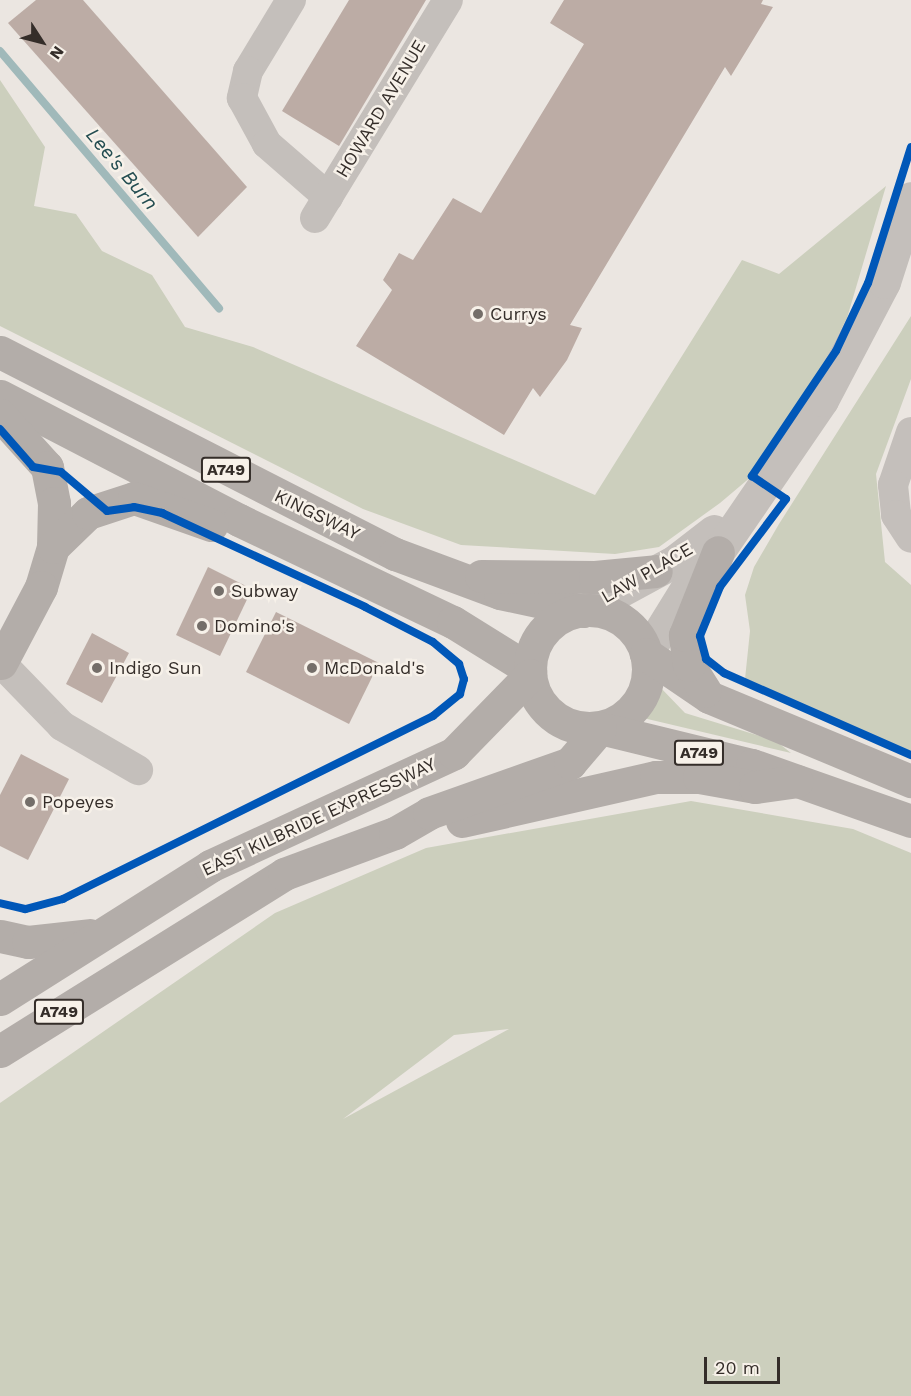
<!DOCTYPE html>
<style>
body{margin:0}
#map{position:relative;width:911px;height:1396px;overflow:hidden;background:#ebe6e1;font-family:"Work Sans",sans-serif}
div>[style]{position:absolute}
.green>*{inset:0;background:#cccfbd}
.stream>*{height:8px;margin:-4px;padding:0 4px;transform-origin:4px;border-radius:4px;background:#a0b9ba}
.building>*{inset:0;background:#bcaca5}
.minor>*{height:30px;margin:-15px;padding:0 15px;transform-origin:15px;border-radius:15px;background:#c4bfbb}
.tertiary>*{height:33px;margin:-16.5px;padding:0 16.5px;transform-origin:16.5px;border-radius:16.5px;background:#c4bfbb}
.primary>*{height:33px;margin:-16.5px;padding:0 16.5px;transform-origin:16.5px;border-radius:16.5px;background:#b3ada9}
.primary>.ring{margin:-16.5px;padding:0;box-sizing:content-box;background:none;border:33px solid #b3ada9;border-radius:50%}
.cycleway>*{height:8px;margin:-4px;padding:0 4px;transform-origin:4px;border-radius:4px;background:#0057b8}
.dots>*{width:16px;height:16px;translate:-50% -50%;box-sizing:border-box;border:3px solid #f7f1e9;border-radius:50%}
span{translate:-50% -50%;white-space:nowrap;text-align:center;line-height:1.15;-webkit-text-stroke:5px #f7f1e9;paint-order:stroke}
.shield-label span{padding:2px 4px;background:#f7f1e9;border:2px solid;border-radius:4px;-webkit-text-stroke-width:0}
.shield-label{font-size:16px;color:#342d29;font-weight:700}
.street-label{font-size:18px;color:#342d29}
.poi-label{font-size:18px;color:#342d29}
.left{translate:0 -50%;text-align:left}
.water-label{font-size:20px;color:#234d51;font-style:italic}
.north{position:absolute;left:12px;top:12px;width:60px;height:60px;-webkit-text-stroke:4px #f7f1e9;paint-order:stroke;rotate:126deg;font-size:16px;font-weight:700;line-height:24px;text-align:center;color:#342d29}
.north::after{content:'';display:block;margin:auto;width:21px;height:27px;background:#342d29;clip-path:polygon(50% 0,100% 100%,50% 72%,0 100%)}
.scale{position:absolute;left:704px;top:1357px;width:76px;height:27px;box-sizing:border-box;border:3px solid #342d29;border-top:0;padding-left:8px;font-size:18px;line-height:21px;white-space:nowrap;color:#342d29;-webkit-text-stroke:4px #f7f1e9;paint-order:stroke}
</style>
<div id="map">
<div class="green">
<div style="clip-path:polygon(0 80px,45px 147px,34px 206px,76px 214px,102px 251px,152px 275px,185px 327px,253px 347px,595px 495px,742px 260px,779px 274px,886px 186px,847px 318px,819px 372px,752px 476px,720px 503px,659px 547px,615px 554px,461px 545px,363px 509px,0 326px)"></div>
<div style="clip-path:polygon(911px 316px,911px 379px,876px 474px,885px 562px,911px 585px,911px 755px,745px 679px,750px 631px,745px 595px,754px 567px,779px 524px)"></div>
<div style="clip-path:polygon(659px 686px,685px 713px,776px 741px,791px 753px,639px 717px,654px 703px)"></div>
<div style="clip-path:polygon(evenodd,691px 801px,853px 829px,911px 853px,911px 1396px,0 1396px,0 1103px,275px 913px,426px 848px,691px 801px,509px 1029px,343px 1119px,454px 1035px,509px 1029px)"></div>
</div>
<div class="stream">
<div style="left:0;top:51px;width:338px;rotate:49.6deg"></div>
</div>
<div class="building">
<div style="clip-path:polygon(36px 0,83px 0,247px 187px,198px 237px,8px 23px)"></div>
<div style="clip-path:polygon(349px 0,426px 0,339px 146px,282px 111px)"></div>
<div style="clip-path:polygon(564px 0,763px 0,761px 4px,773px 7px,731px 76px,725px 67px,570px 325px,582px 328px,567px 360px,540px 397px,533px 388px,504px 435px,356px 346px,392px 290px,383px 280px,399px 253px,413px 260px,453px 198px,481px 213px,584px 44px,550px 23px)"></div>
<div style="clip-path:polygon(208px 567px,252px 589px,220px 656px,176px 635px)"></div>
<div style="clip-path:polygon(276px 612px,379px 663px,349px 724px,246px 672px)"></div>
<div style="clip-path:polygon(92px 633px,129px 653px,102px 703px,66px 684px)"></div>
<div style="clip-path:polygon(21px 754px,69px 779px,28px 860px,0 846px,0 795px)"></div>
</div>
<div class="minor">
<div style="left:291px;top:0;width:83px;rotate:121.2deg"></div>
<div style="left:248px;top:71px;width:28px;rotate:103deg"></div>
<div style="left:242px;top:98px;width:52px;rotate:61.5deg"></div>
<div style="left:267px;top:144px;width:81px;rotate:41deg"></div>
<div style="left:315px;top:218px;width:255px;rotate:-58.6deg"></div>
<div style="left:911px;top:432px;width:56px;rotate:108.8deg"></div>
<div style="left:893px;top:485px;width:30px;rotate:84deg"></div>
<div style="left:896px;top:515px;width:27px;rotate:57deg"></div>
<div style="left:0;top:662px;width:89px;rotate:45.9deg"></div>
<div style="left:62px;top:726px;width:88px;rotate:30.1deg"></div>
</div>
<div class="tertiary">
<div style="left:583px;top:611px;width:105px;rotate:-28.5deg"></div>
<div style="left:675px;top:561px;width:49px;rotate:-37.6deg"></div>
<div style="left:646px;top:654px;width:95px;rotate:-58.3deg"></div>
<div style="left:696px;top:573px;width:30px;rotate:-44deg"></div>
<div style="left:718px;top:552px;width:184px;rotate:-55.6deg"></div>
<div style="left:822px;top:400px;width:133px;rotate:-62.3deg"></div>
<div style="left:884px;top:282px;width:88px;rotate:-72.2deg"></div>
</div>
<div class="primary">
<div style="left:0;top:352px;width:444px;rotate:27.1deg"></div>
<div style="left:395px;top:554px;width:112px;rotate:20.4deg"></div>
<div style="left:500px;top:593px;width:85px;rotate:12.2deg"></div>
<div style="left:0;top:396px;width:269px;rotate:27.4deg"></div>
<div style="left:239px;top:520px;width:237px;rotate:25.5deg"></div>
<div style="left:453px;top:622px;width:91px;rotate:31.9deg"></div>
<div style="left:0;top:415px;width:70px;rotate:47.9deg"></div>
<div style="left:47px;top:467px;width:37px;rotate:79deg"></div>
<div style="left:54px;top:503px;width:44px;rotate:91.3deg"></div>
<div style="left:53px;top:547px;width:42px;rotate:106.7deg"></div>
<div style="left:41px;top:587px;width:86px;rotate:117.8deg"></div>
<div style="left:53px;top:547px;width:49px;rotate:-44.2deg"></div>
<div style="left:88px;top:513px;width:48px;rotate:-18.1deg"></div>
<div style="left:134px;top:498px;width:82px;rotate:19.3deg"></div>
<div style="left:481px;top:576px;width:114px;rotate:0.5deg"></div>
<div style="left:595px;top:577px;width:61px;rotate:-5.6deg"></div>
<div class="ring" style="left:530px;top:610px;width:85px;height:85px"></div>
<div style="left:646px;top:654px;width:76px;rotate:34.3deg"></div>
<div style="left:709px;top:697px;width:219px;rotate:22.6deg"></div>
<div style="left:705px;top:691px;width:31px;rotate:-122deg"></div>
<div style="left:689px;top:665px;width:30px;rotate:-98deg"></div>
<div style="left:685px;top:635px;width:89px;rotate:-68.3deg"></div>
<div style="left:600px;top:728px;width:156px;rotate:13.7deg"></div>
<div style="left:752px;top:765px;width:169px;rotate:19.4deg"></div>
<div style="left:462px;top:821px;width:199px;rotate:-12.8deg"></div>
<div style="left:656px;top:777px;width:43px"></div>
<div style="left:699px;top:777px;width:57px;rotate:10.1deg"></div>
<div style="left:755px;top:787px;width:42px;rotate:-8.1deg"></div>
<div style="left:0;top:936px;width:29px;rotate:12deg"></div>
<div style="left:28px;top:942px;width:62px;rotate:-6.4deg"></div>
<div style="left:0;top:999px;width:249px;rotate:-32.3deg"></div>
<div style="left:210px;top:866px;width:269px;rotate:-24.8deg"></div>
<div style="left:454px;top:753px;width:109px;rotate:-45.7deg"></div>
<div style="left:0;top:1051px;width:335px;rotate:-31.9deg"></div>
<div style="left:284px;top:874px;width:118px;rotate:-20.3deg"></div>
<div style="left:395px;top:833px;width:39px;rotate:-30deg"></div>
<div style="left:429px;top:813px;width:150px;rotate:-19.5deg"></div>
<div style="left:570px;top:763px;width:46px;rotate:-49.4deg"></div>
</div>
<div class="cycleway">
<div style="left:911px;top:147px;width:143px;rotate:107.5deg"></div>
<div style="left:868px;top:283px;width:75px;rotate:115.2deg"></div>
<div style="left:836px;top:351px;width:151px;rotate:123.9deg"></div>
<div style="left:752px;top:476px;width:41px;rotate:34.1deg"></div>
<div style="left:786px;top:499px;width:110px;rotate:126.9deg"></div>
<div style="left:720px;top:587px;width:53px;rotate:112.2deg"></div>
<div style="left:700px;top:636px;width:24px;rotate:75deg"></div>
<div style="left:706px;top:659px;width:23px;rotate:38deg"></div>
<div style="left:724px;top:673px;width:204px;rotate:23.7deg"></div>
<div style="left:0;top:429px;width:50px;rotate:49deg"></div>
<div style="left:33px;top:467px;width:28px;rotate:10deg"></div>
<div style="left:61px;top:472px;width:60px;rotate:40.3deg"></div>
<div style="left:107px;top:511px;width:27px;rotate:-8deg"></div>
<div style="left:134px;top:507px;width:29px;rotate:12deg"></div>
<div style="left:162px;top:513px;width:224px;rotate:24.8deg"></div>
<div style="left:365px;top:607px;width:76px;rotate:27.2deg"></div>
<div style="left:433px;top:642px;width:34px;rotate:40deg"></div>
<div style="left:459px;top:664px;width:16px;rotate:72deg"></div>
<div style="left:464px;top:679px;width:16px;rotate:105deg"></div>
<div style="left:460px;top:694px;width:35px;rotate:141deg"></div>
<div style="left:433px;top:716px;width:413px;rotate:153.7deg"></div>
<div style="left:63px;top:899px;width:39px;rotate:165deg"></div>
<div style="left:25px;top:909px;width:26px;rotate:-167deg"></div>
</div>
<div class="dots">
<div style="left:478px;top:314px;background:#746e69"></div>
<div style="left:219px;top:591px;background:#746e69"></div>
<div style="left:202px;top:626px;background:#746e69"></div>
<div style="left:97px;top:668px;background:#746e69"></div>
<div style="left:312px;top:668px;background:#746e69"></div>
<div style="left:30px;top:802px;background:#746e69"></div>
</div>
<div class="shield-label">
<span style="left:226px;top:470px">A749</span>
<span style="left:699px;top:753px">A749</span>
<span style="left:59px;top:1012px">A749</span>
</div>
<div class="street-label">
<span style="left:381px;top:109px;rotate:-59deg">HOWARD AVENUE</span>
<span style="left:317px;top:515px;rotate:26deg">KINGSWAY</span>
<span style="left:647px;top:573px;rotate:-30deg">LAW PLACE</span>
<span style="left:319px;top:817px;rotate:-25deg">EAST KILBRIDE EXPRESSWAY</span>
</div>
<div class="poi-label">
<span class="left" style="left:490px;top:314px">Currys</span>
<span class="left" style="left:231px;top:591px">Subway</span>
<span class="left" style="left:214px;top:626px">Domino's</span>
<span class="left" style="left:109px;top:668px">Indigo Sun</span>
<span class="left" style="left:324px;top:668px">McDonald's</span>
<span class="left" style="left:42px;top:802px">Popeyes</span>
</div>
<div class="water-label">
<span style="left:122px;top:169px;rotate:50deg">Lee's Burn</span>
</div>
<div class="north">N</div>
<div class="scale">20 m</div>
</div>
